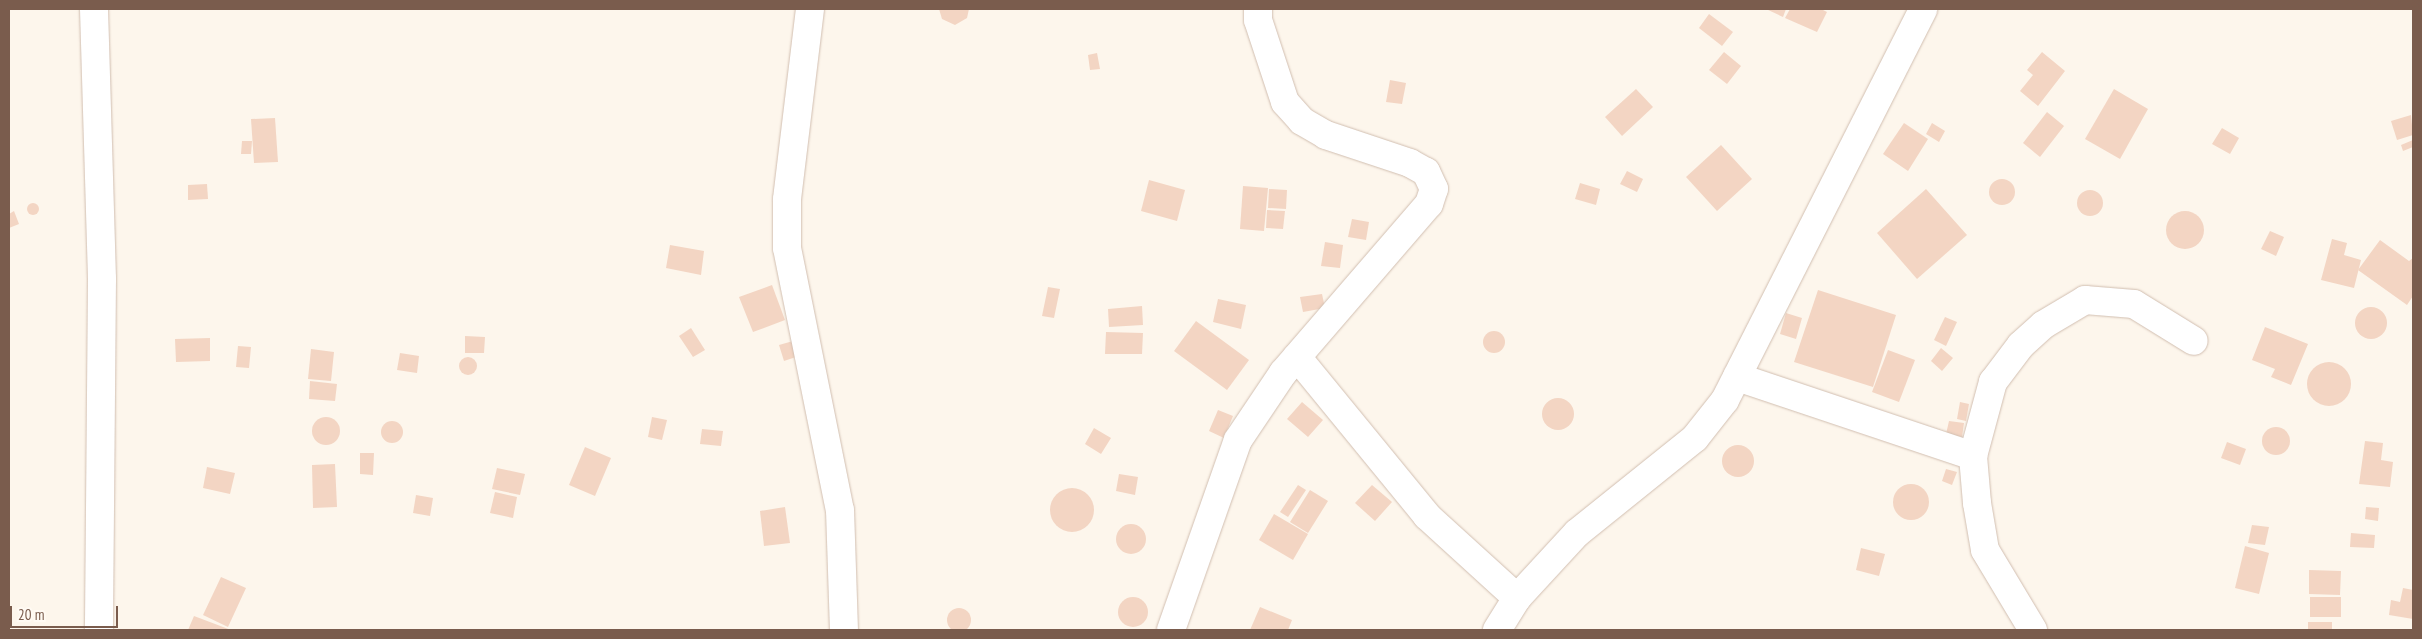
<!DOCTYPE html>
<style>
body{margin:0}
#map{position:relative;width:2422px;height:639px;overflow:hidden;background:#fdf6ec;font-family:"PT Sans Narrow",sans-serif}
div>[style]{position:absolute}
.building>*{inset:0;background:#f3d5c3}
.round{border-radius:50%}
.roads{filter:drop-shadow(0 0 1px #d1beb0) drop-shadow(0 0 1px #d1beb0)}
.street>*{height:28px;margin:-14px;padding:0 14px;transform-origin:14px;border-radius:14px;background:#fff}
span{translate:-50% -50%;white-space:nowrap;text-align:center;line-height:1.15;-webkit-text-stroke:4px #fffaf3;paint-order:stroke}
.frame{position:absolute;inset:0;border:10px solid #7a5c4d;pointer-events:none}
.scale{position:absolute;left:10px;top:606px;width:108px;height:22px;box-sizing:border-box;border:2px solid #7a5c4d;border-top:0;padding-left:6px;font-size:15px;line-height:18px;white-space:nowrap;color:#7a5c4d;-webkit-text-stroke:4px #fffaf3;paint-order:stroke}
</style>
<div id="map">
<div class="building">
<div style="clip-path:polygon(939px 9px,969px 9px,967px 18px,955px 25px,942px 19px)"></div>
<div style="clip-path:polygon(1766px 9px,1786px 9px,1783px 17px)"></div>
<div style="clip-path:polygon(1790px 9px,1821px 9px,1827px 12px,1817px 32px,1785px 18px)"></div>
<div style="clip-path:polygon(1709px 14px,1733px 32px,1722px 46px,1699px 28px)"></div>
<div style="clip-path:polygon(1724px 52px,1741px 66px,1727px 84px,1709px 70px)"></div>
<div style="clip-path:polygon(2042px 52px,2065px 71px,2038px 106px,2020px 91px,2033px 75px,2027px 70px)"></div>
<div style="clip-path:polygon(1097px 53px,1100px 69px,1090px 70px,1088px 55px)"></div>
<div style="clip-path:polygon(1390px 80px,1406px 83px,1402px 104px,1386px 102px)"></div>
<div style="clip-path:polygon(1636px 89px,1653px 107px,1622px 136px,1605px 117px)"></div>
<div style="clip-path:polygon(2114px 89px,2148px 109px,2120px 159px,2085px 139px)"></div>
<div style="clip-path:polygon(2047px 112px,2064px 126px,2040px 157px,2023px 143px)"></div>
<div style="clip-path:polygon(2411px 115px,2413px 135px,2397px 140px,2391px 121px)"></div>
<div style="clip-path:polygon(275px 118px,278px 162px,254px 163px,251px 119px)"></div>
<div style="clip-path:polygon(1904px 123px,1928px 139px,1908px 171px,1883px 154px)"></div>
<div style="clip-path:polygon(1932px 123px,1945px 131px,1939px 142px,1926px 134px)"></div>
<div style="clip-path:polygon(2222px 128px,2239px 138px,2230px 154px,2212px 144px)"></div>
<div style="clip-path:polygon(2413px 140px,2413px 147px,2403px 151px,2401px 145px)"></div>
<div style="clip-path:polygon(242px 141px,252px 141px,251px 154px,241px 154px)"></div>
<div style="clip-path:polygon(1721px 145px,1752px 179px,1717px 211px,1686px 177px)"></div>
<div style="clip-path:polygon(1627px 171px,1643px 179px,1637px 192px,1620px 184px)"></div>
<div class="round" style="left:1989px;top:179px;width:26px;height:26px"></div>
<div style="clip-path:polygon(1149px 180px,1185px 190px,1177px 221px,1141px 211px)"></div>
<div style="clip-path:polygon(1580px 183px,1600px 189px,1596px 205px,1575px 199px)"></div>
<div style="clip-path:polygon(207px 184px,208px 199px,188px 200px,188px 185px)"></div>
<div style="clip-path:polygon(1243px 186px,1268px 188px,1264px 231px,1240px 229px)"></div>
<div style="clip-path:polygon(1269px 189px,1287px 190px,1286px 209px,1268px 208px)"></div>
<div style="clip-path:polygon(1926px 189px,1967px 235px,1917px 279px,1877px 233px)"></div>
<div class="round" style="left:2077px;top:190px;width:26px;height:26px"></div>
<div class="round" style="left:27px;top:203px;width:12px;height:12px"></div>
<div style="clip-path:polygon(1267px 210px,1285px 211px,1283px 229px,1266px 228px)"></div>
<div class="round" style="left:2166px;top:211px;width:38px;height:38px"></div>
<div style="clip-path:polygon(14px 211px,19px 224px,9px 228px,9px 214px)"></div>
<div style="clip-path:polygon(1352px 219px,1369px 222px,1366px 240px,1348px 237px)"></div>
<div style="clip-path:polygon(2270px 231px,2284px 237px,2276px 256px,2261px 249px)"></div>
<div style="clip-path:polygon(2332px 239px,2347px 243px,2344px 255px,2361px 260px,2354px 288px,2321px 280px)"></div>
<div style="clip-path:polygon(2380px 240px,2409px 261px,2413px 258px,2413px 296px,2407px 305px,2358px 270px)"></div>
<div style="clip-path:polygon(1325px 242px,1343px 245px,1340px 268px,1321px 266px)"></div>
<div style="clip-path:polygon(670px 245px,704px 251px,701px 275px,666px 268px)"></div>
<div style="clip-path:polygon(772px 285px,785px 320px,753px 332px,739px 297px)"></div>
<div style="clip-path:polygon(1048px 287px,1060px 289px,1054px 318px,1042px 316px)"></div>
<div style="clip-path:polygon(1818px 290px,1896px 315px,1873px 387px,1794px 362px)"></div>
<div style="clip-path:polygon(1322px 294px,1325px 308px,1303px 312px,1300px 297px)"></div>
<div style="clip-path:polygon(1218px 299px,1246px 305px,1241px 329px,1213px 322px)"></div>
<div style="clip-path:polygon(1142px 306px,1143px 325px,1109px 327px,1108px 309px)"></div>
<div class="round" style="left:2355px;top:307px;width:32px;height:32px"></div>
<div style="clip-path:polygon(1786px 313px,1802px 318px,1796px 339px,1780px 334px)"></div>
<div style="clip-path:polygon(1945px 317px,1957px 322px,1946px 346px,1934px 340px)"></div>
<div style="clip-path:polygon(1196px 321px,1249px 360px,1227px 390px,1174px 351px)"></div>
<div style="clip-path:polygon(2265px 327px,2308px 344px,2291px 385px,2271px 377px,2275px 369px,2252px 360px)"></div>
<div style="clip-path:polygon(691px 328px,705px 350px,693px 357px,679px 336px)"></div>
<div class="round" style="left:1483px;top:331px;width:22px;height:22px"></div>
<div style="clip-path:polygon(1106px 332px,1143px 333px,1142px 354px,1105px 354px)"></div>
<div style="clip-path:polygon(465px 336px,485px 337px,484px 353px,465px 353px)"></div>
<div style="clip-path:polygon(210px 338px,210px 361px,176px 362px,175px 339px)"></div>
<div style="clip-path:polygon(793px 341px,799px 356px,784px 361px,779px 345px)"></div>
<div style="clip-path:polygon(238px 346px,251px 347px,249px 368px,236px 367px)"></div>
<div style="clip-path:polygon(1941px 348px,1953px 358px,1942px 371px,1931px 361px)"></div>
<div style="clip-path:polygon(311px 349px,334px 352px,331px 381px,308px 379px)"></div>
<div style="clip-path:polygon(1888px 350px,1915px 360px,1899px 402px,1872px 392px)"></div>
<div style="clip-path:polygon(400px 353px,419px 356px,417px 373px,397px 370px)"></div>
<div class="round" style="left:459px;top:357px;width:18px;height:18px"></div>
<div class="round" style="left:2307px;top:362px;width:44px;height:44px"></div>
<div style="clip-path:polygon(310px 381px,337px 384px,335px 401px,309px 399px)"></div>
<div class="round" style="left:1542px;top:398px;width:32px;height:32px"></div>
<div style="clip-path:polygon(1302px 402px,1323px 420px,1308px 437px,1287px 419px)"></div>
<div style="clip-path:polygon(1960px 402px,1969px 404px,1966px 421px,1957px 419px)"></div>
<div style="clip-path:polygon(1218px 410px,1233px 416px,1224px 438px,1209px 431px)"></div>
<div class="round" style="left:312px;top:417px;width:28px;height:28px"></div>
<div style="clip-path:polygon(652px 417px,667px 420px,662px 440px,648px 437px)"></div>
<div class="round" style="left:381px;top:421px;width:22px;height:22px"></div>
<div style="clip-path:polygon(1949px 421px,1964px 423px,1962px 437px,1946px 434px)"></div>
<div class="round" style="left:2262px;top:427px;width:28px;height:28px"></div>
<div style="clip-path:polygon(1094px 428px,1111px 438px,1101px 454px,1085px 444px)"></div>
<div style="clip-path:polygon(702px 429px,723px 431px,721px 446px,700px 444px)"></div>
<div style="clip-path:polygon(2365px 441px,2383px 443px,2381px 460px,2393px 462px,2390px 487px,2359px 484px)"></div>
<div style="clip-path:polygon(2227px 442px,2246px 449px,2240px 465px,2221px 458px)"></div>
<div class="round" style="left:1722px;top:445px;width:32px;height:32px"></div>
<div style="clip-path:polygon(585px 447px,611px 458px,595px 496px,569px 485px)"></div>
<div style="clip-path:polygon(360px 453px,374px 453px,373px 475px,360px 474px)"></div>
<div style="clip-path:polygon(335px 464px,337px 507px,313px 508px,312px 465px)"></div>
<div style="clip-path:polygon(207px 467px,235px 473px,230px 494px,203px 488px)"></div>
<div style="clip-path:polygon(497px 468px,525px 474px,520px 495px,492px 489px)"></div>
<div style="clip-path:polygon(1946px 469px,1957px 472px,1952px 485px,1942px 481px)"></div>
<div style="clip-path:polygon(1119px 474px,1138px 477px,1135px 495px,1116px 491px)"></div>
<div class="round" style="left:1893px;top:484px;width:36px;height:36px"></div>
<div style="clip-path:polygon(1298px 485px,1306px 490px,1288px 517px,1280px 512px)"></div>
<div style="clip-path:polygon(1372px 485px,1392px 502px,1375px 521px,1355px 503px)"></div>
<div class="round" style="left:1050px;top:488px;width:44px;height:44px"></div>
<div style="clip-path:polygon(1310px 490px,1328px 501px,1308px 533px,1290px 522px)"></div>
<div style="clip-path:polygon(495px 492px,517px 497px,513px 518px,490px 513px)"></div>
<div style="clip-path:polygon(416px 495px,433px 498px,430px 516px,413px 513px)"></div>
<div style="clip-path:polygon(785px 507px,790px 543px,764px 546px,760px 511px)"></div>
<div style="clip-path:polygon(2366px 507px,2379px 508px,2378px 521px,2365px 519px)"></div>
<div style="clip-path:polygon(1274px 514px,1308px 534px,1293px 560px,1259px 540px)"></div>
<div class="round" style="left:1116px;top:524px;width:30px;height:30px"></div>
<div style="clip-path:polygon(2252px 525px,2269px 527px,2265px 545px,2248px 543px)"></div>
<div style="clip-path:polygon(2351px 533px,2375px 535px,2374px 548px,2350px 547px)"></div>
<div style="clip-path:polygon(2245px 546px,2269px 553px,2259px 594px,2235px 588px)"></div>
<div style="clip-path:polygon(1861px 548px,1885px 554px,1879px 576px,1856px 570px)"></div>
<div style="clip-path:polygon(2309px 570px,2341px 571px,2340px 595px,2309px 594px)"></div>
<div style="clip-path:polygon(221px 577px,246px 588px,228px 627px,203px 615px)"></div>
<div style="clip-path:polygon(2403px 588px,2413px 590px,2413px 619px,2389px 615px,2391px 600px,2400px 602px)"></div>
<div class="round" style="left:1118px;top:597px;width:30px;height:30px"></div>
<div style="clip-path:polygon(2310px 597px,2341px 597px,2341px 617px,2310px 617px)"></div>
<div style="clip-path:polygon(1260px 607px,1292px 620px,1288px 630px,1250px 630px)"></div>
<div class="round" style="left:947px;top:608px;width:24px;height:24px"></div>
<div style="clip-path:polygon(194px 616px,231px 630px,188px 630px)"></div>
<div style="clip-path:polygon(2308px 622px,2332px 622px,2332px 630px,2308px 630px)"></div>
</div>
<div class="roads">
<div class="street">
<div style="left:94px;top:9px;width:270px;rotate:88.3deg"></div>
<div style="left:102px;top:279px;width:351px;rotate:90.5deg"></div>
<div style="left:810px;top:9px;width:192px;rotate:96.9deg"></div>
<div style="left:787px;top:200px;width:48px;rotate:90deg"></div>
<div style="left:787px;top:248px;width:267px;rotate:78.6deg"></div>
<div style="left:840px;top:510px;width:120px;rotate:88.1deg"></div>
<div style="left:1297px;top:357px;width:205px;rotate:50.7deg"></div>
<div style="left:1427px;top:516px;width:122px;rotate:42.3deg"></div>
<div style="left:1737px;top:377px;width:249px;rotate:18.5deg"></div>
<div style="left:1171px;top:630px;width:201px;rotate:-70.6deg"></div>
<div style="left:1238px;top:440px;width:81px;rotate:-56.1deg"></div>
<div style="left:1283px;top:373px;width:223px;rotate:-49.2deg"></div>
<div style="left:1429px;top:204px;width:16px;rotate:-72deg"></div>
<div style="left:1434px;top:189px;width:19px;rotate:-115deg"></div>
<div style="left:1426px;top:172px;width:18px;rotate:-151deg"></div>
<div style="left:1410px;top:163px;width:89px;rotate:-161.6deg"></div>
<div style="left:1326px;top:135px;width:28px;rotate:-150deg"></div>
<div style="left:1302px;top:121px;width:25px;rotate:-132deg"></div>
<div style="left:1285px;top:102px;width:86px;rotate:-108.2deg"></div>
<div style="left:1258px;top:20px;width:11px;rotate:-90deg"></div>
<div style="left:1497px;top:630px;width:38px;rotate:-58deg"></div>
<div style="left:1517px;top:598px;width:88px;rotate:-47.3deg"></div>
<div style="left:1577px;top:533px;width:151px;rotate:-38.8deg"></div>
<div style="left:1695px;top:438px;width:48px;rotate:-51.7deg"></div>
<div style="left:1725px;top:400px;width:438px;rotate:-63.1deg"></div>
<div style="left:2033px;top:630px;width:93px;rotate:-121deg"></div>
<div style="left:1985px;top:550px;width:48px;rotate:-99.7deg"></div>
<div style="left:1977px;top:503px;width:47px;rotate:-94.9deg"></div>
<div style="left:1973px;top:456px;width:77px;rotate:-74.9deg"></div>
<div style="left:1993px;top:382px;width:46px;rotate:-52.9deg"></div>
<div style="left:2021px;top:345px;width:30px;rotate:-42deg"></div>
<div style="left:2043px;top:325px;width:49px;rotate:-30.8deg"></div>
<div style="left:2085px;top:300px;width:49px;rotate:4.7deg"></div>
<div style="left:2134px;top:304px;width:70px;rotate:31.7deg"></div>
</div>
</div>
<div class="frame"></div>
<div class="scale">20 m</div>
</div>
